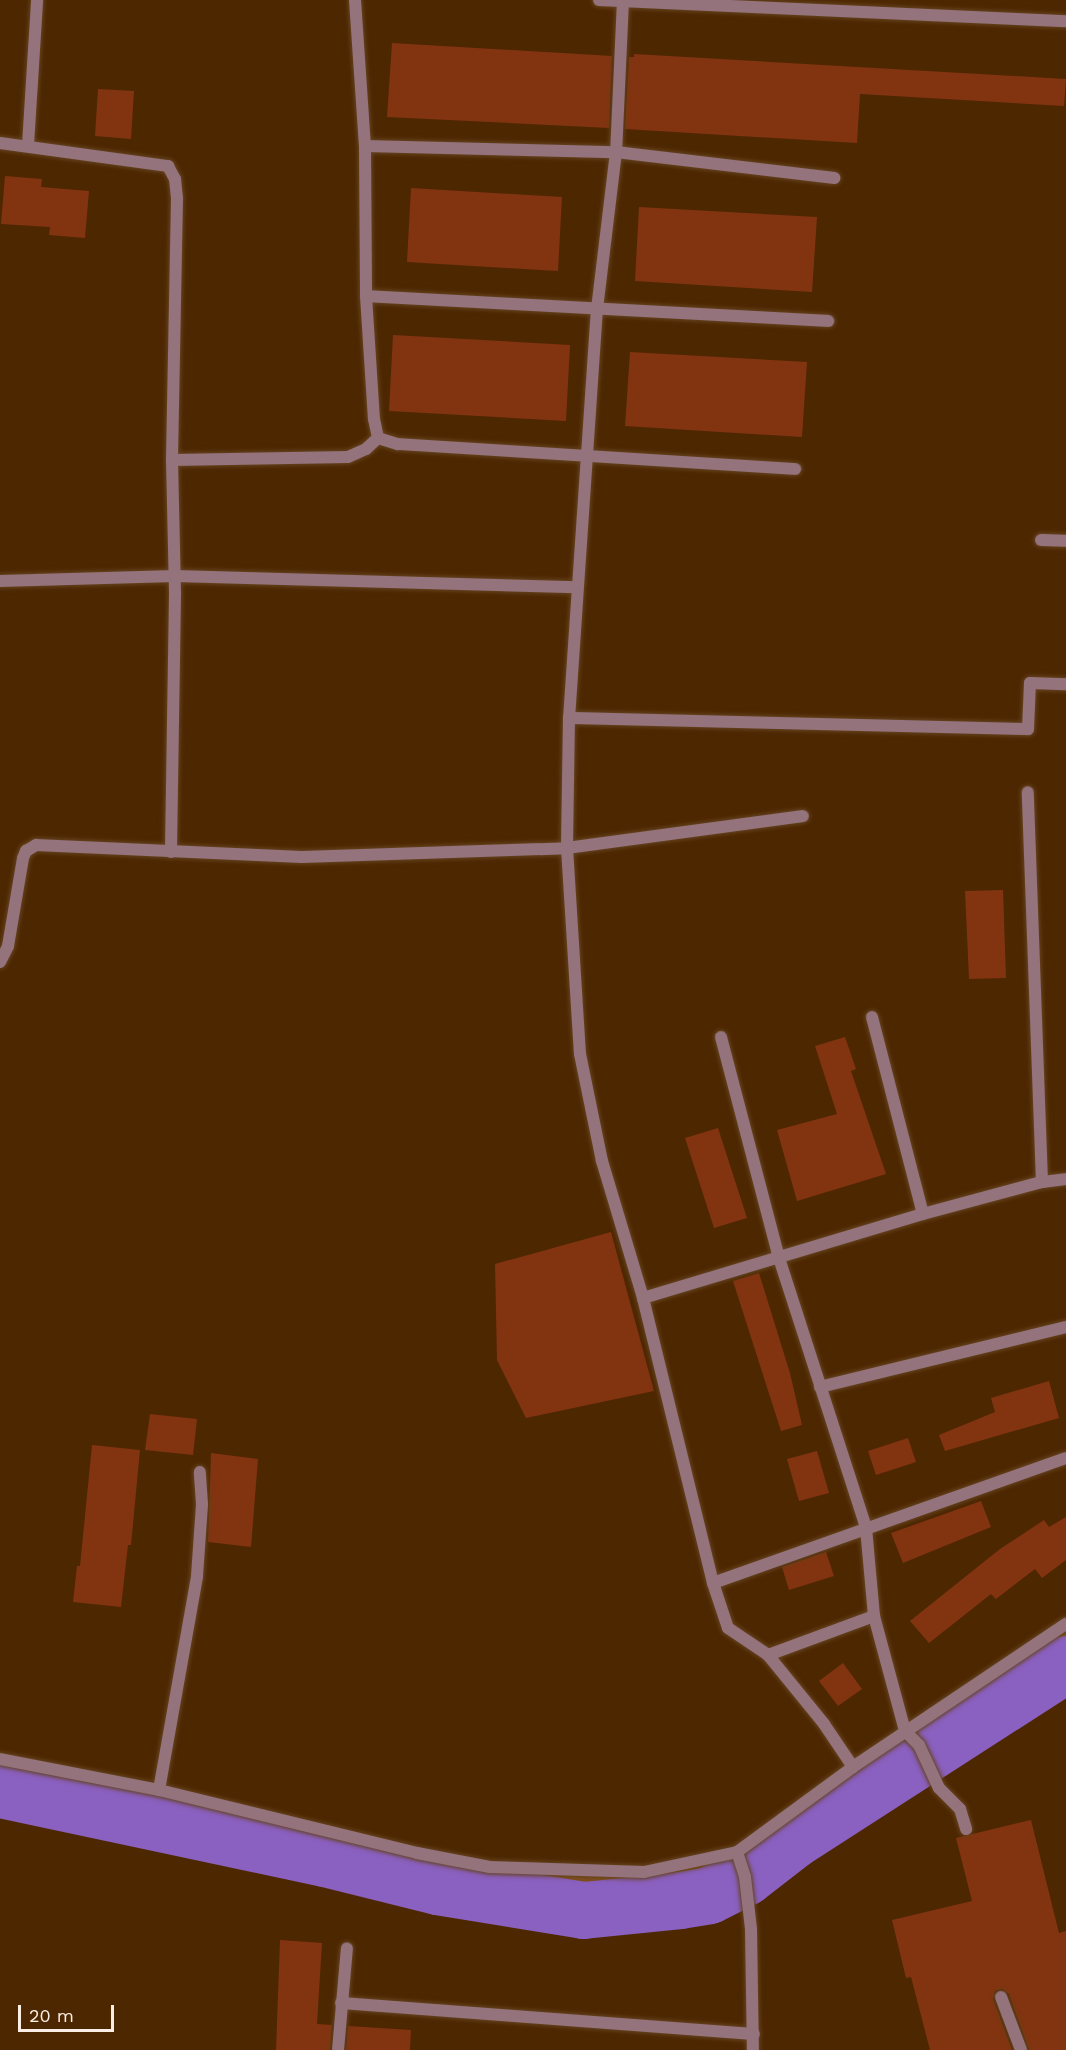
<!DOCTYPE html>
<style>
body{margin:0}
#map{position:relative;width:1066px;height:2050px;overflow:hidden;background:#4d2700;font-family:"Work Sans",sans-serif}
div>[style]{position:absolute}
.green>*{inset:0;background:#804f1c}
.river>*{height:57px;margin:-28.5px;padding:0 28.5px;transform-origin:28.5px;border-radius:28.5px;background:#8a60c0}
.building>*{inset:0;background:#823410}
.roads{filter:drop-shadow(0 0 2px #654320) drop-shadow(0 0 2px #654320)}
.street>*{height:12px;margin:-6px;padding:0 6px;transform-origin:6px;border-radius:6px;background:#94737c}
span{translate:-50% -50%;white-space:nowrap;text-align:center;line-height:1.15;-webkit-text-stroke:6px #4d2700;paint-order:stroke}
.scale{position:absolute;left:18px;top:2005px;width:96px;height:27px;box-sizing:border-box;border:3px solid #fbeee4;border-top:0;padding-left:8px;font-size:18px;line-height:21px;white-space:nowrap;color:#fbeee4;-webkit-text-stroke:4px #4d2700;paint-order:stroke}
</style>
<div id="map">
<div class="green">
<div style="clip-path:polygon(1066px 1624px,1066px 1664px,794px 1839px,745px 1877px,709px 1895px,679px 1900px,583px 1910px,437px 1886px,227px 1837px,0 1789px,0 1759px,490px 1867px,608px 1872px,737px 1852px)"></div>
</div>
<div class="river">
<div style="left:0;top:1789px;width:332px;rotate:12deg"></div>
<div style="left:325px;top:1858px;width:115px;rotate:14deg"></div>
<div style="left:437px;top:1886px;width:148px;rotate:9.3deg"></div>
<div style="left:583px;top:1910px;width:97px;rotate:-5.9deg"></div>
<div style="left:679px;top:1900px;width:30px;rotate:-9deg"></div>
<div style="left:709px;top:1895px;width:40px;rotate:-26.6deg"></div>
<div style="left:745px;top:1877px;width:62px;rotate:-37.8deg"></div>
<div style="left:794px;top:1839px;width:323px;rotate:-32.8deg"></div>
</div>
<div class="building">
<div style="clip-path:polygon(392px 43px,612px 56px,609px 128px,387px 117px)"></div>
<div style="clip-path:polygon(634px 54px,1066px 79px,1064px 106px,860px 94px,857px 143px,625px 129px,629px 57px,634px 57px)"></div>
<div style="clip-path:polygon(98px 89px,134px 91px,131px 139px,95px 136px)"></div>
<div style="clip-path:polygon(5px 176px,42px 179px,41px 187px,89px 191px,85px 238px,49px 235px,50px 227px,1px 224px)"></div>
<div style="clip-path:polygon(411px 188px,562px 197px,558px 271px,407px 262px)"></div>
<div style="clip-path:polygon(639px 207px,817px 217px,812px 292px,635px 281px)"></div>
<div style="clip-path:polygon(393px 335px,570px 345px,566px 421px,389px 411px)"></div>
<div style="clip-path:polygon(630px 352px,807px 362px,802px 437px,625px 426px)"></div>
<div style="clip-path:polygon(1003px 890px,1006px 978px,969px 979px,965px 891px)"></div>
<div style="clip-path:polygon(845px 1037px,856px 1069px,851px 1071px,886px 1174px,797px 1201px,777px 1130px,837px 1114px,815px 1046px)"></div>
<div style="clip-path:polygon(718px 1128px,747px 1218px,714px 1228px,685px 1138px)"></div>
<div style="clip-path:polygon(611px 1232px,654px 1391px,526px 1418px,497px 1360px,495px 1264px)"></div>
<div style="clip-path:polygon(759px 1273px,790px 1373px,802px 1425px,781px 1431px,733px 1281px)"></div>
<div style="clip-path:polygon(1049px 1381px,1059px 1418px,945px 1451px,939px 1435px,995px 1412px,991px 1398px)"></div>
<div style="clip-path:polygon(150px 1414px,197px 1419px,193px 1455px,145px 1450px)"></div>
<div style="clip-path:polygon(908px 1438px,916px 1462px,876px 1475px,868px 1451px)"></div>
<div style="clip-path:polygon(92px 1445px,140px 1450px,131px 1545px,128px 1545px,121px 1607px,73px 1602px,77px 1566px,80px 1566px)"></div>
<div style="clip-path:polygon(817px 1451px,829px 1493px,799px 1501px,787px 1459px)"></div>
<div style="clip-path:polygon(211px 1453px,258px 1459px,251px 1547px,208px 1542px)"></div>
<div style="clip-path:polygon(981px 1501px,991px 1527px,903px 1563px,891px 1533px)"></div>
<div style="clip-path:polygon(1066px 1517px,1066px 1560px,1042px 1578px,1035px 1569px,996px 1599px,991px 1594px,929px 1643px,910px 1621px,1000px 1549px,1044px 1520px,1049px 1527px)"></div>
<div style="clip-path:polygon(826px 1552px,834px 1576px,789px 1590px,782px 1567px)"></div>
<div style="clip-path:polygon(843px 1663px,862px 1689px,838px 1706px,819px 1681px)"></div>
<div style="clip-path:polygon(1031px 1820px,1059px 1933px,1066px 1931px,1066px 2050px,1029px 2050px,1009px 1994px,1002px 1989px,995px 1991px,993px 1999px,1012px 2050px,930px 2050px,911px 1977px,906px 1978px,892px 1920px,972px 1901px,956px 1838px)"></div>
<div style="clip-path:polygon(280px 1940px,322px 1943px,317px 2024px,332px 2025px,330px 2050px,276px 2050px)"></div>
<div style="clip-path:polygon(348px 2026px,411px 2030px,410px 2050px,346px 2050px)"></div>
</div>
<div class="roads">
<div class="street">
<div style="left:355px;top:0;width:146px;rotate:86.1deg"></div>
<div style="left:365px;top:146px;width:150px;rotate:89.6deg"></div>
<div style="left:366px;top:296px;width:123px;rotate:86.3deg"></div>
<div style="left:374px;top:419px;width:19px;rotate:78deg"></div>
<div style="left:378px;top:438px;width:21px;rotate:17deg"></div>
<div style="left:398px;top:444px;width:398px;rotate:3.6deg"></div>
<div style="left:599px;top:0;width:467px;rotate:2.6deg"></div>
<div style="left:623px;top:0;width:152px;rotate:92.6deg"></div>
<div style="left:616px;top:152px;width:157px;rotate:96.9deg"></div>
<div style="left:597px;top:308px;width:411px;rotate:93.9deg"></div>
<div style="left:569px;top:718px;width:130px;rotate:90.9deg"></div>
<div style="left:567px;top:848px;width:206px;rotate:86.4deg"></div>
<div style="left:580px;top:1054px;width:109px;rotate:78.4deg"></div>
<div style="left:602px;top:1161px;width:143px;rotate:73.3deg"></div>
<div style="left:643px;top:1298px;width:293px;rotate:76.2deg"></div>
<div style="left:713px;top:1583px;width:47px;rotate:71.6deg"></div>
<div style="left:728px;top:1628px;width:48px;rotate:34deg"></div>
<div style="left:768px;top:1655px;width:89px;rotate:50.9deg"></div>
<div style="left:824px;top:1724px;width:52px;rotate:56deg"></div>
<div style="left:0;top:143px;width:170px;rotate:7.8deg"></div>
<div style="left:168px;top:166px;width:15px;rotate:62deg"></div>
<div style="left:175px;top:179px;width:19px;rotate:84deg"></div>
<div style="left:177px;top:198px;width:262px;rotate:91.1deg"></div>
<div style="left:172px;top:460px;width:135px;rotate:88.7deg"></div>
<div style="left:175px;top:595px;width:257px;rotate:90.9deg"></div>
<div style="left:28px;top:145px;width:145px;rotate:-86.4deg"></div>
<div style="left:365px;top:146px;width:251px;rotate:1.4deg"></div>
<div style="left:616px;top:152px;width:220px;rotate:6.8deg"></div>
<div style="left:366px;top:296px;width:463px;rotate:3.1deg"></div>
<div style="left:172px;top:460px;width:176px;rotate:-1deg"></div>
<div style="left:348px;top:457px;width:20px;rotate:-24deg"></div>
<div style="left:366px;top:449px;width:16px;rotate:-43deg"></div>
<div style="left:1041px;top:540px;width:25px;rotate:2deg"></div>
<div style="left:0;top:581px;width:175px;rotate:-1.6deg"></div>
<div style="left:175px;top:576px;width:402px;rotate:1.6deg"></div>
<div style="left:569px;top:718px;width:459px;rotate:1.4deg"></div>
<div style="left:1028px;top:729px;width:46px;rotate:-87.5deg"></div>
<div style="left:1030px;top:683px;width:36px;rotate:2deg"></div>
<div style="left:0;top:962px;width:18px;rotate:-63deg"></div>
<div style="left:8px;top:946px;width:89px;rotate:-80.3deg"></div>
<div style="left:23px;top:858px;width:8px;rotate:-67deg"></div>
<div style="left:26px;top:851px;width:12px;rotate:-31deg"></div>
<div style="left:36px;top:845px;width:266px;rotate:2.6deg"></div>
<div style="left:302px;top:857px;width:265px;rotate:-1.9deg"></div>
<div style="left:567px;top:848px;width:238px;rotate:-7.7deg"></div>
<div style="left:872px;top:1017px;width:203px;rotate:75.5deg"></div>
<div style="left:721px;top:1037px;width:228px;rotate:75.3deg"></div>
<div style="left:779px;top:1258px;width:284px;rotate:72.1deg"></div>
<div style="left:866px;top:1528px;width:88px;rotate:84.8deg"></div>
<div style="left:874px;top:1616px;width:119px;rotate:74.9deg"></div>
<div style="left:905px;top:1731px;width:20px;rotate:45deg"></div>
<div style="left:919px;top:1745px;width:47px;rotate:65.1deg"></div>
<div style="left:939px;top:1788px;width:30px;rotate:45deg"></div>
<div style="left:960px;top:1809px;width:21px;rotate:73deg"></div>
<div style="left:1042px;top:1182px;width:24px;rotate:-7deg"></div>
<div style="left:643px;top:1298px;width:292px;rotate:-16.7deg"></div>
<div style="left:923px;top:1214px;width:123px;rotate:-15.1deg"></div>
<div style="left:1042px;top:1182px;width:390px;rotate:-92.1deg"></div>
<div style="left:820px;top:1387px;width:253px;rotate:-13.7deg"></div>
<div style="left:713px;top:1583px;width:374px;rotate:-19.5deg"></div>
<div style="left:768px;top:1655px;width:113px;rotate:-20.2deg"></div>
<div style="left:0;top:1759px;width:162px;rotate:11deg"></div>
<div style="left:159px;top:1790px;width:266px;rotate:13.7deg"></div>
<div style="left:417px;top:1853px;width:74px;rotate:10.9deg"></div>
<div style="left:490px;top:1867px;width:154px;rotate:1.9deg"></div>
<div style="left:644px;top:1872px;width:95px;rotate:-12.1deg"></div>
<div style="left:737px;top:1852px;width:144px;rotate:-36.2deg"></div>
<div style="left:853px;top:1767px;width:257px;rotate:-33.9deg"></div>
<div style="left:159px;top:1790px;width:217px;rotate:-79.9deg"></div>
<div style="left:197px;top:1576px;width:72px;rotate:-86deg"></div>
<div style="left:202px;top:1504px;width:32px;rotate:-94deg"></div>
<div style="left:737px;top:1852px;width:26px;rotate:72deg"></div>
<div style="left:745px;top:1877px;width:52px;rotate:83.4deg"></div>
<div style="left:751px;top:1929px;width:121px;rotate:89.1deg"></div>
<div style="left:1001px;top:1997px;width:57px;rotate:69.3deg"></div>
<div style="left:341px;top:2003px;width:414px;rotate:4.3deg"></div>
<div style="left:338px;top:2050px;width:102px;rotate:-85deg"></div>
</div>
</div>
<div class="scale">20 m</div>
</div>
